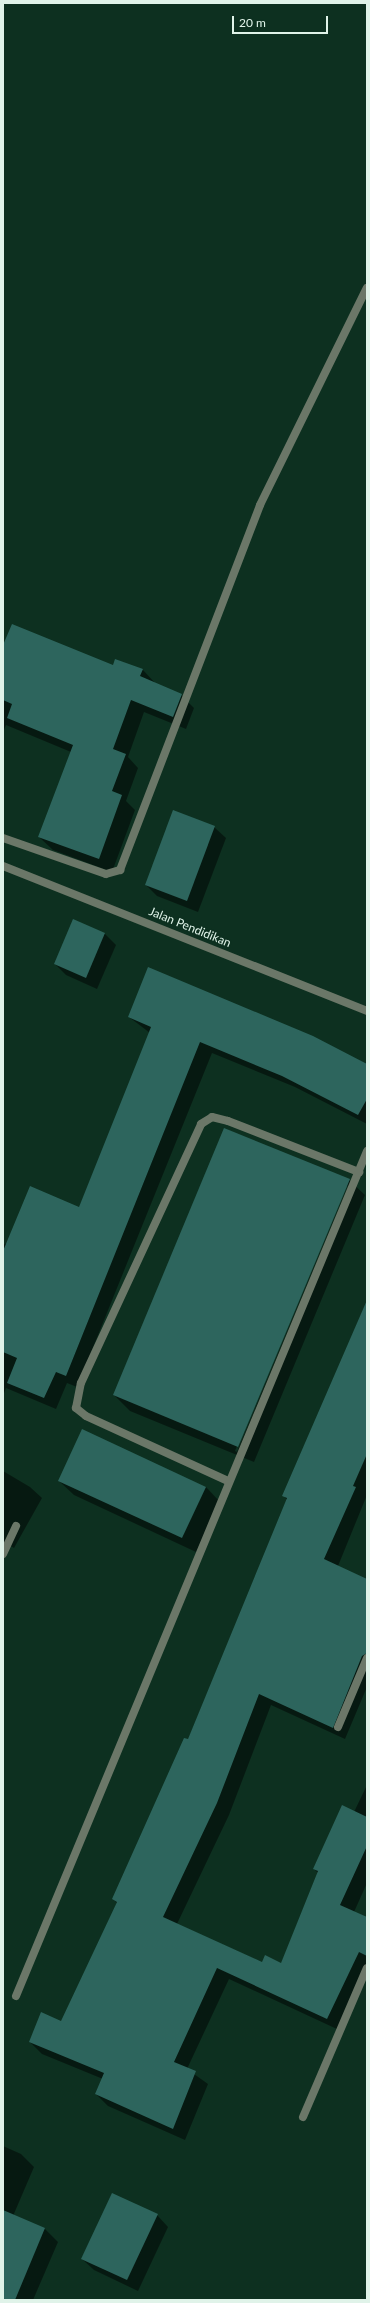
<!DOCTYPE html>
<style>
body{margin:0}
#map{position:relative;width:370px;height:2303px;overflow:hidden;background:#0d3020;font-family:Lato,sans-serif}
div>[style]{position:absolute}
.shadow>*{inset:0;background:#0007}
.building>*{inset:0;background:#2d655d}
.service>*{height:8px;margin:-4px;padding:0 4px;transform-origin:4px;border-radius:4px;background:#6b7768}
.minor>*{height:8px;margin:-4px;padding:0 4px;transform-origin:4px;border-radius:4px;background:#6b7768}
span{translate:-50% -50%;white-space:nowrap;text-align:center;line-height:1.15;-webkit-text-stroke:3px #0d3020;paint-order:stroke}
.street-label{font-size:12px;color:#e0f3e9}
.frame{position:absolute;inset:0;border:4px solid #e0f3e9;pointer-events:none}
.scale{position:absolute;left:232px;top:16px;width:96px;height:18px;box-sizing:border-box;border:2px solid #e0f3e9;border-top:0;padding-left:5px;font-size:12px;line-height:14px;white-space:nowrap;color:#e0f3e9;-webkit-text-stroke:3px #0d3020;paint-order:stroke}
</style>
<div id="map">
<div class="shadow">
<div style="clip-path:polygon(3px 647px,114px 666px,116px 660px,143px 670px,156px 684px,181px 695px,194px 708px,186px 729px,144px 712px,128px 757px,138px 768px,126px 801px,135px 810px,112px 872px,53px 850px,39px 837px,71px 752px,6px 725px,3px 732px)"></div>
<div style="clip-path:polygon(214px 827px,226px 838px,198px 912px,157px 896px,146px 885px)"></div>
<div style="clip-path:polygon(74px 921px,105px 934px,116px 945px,97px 989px,66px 975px,55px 964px)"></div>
<div style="clip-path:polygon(129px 1017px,367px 1065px,367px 1124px,295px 1087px,212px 1053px,77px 1387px,67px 1383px,56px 1409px,6px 1388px,3px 1396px,3px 1245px,79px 1208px,150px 1033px)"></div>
<div style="clip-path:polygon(evenodd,349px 1180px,365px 1195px,254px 1462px,130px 1411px,114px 1395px,349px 1180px,345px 1186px,348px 1186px,237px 1452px,235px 1451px,345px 1186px)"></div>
<div style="clip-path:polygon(367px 1301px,367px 1495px,338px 1566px,367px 1580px,367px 1687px,345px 1739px,271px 1705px,229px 1815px,177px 1924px,263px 1963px,281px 1964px,318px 1873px,314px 1869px,354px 1812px,367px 1785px,367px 1883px,354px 1912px,367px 1918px,367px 1971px,339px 2030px,229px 1979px,187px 2069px,208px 2084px,185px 2140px,108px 2106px,96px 2094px,103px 2079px,42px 2054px,30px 2042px,62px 2022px,117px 1903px,113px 1899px,188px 1740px,287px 1500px,284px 1496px)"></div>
<div style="clip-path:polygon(3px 1471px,30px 1487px,42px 1498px,14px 1548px,9px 1545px,3px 1557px)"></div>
<div style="clip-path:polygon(59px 1481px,206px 1487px,220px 1502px,196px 1552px,74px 1495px)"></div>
<div style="clip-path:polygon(3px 2146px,21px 2154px,34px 2167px,13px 2216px,45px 2229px,58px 2242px,33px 2300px,3px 2300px)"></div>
<div style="clip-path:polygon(157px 2215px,168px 2227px,138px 2291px,94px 2270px,82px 2259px)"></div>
</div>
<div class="building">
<div style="clip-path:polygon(12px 624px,113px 665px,115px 659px,143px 669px,140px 676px,182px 694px,173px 717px,131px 700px,113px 749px,126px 754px,112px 791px,122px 795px,99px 859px,38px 837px,73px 745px,7px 718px,12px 704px,3px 700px,3px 645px)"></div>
<div style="clip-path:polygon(173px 810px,215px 826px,187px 901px,145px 885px)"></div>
<div style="clip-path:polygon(73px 919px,105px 933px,86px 978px,54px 964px)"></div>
<div style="clip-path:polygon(148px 967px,313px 1036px,367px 1064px,367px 1099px,358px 1115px,282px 1076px,200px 1042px,66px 1376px,56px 1372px,44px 1398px,7px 1383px,17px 1358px,3px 1352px,3px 1251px,30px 1186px,79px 1207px,151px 1027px,128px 1017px)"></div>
<div style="clip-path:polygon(224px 1128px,350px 1179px,238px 1447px,113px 1395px)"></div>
<div style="clip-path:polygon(367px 1300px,367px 1454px,353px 1486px,356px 1487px,324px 1559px,367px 1579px,367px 1653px,362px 1656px,333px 1728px,259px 1694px,217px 1803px,163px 1917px,262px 1962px,265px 1955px,281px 1963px,318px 1871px,313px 1869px,342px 1805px,367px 1817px,367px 1846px,340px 1905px,367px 1917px,367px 1956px,359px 1952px,327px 2019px,217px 1968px,174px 2062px,196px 2071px,173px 2129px,95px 2094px,104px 2073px,29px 2042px,41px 2012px,61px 2021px,117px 1902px,112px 1899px,184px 1738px,188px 1739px,287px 1498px,282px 1496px)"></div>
<div style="clip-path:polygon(82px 1429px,206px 1487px,182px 1538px,58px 1481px)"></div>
<div style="clip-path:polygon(112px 2193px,158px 2214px,127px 2280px,81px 2259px)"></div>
<div style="clip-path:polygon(3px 2210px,45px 2228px,15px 2300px,3px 2300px)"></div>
</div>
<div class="service">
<div style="left:3px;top:838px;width:109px;rotate:19.3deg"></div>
<div style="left:106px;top:874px;width:15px;rotate:-16deg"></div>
<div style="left:120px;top:870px;width:391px;rotate:-69deg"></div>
<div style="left:260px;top:505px;width:242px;rotate:-63.8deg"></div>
</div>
<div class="minor">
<div style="left:3px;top:866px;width:392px;rotate:21.7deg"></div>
<div style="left:228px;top:1481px;width:156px;rotate:-155.4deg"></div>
<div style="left:86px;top:1416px;width:13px;rotate:-141deg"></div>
<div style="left:76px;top:1408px;width:25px;rotate:-79deg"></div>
<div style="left:81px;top:1383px;width:285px;rotate:-65.1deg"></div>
<div style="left:201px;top:1124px;width:13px;rotate:-32deg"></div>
<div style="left:212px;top:1117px;width:16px;rotate:14deg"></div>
<div style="left:228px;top:1121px;width:141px;rotate:21.3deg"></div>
<div style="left:3px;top:1554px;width:31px;rotate:-65deg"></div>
<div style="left:338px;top:1727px;width:75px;rotate:-67.2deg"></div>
<div style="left:16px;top:1996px;width:915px;rotate:-67.44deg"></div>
<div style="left:303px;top:2117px;width:162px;rotate:-66.8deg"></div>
</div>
<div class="street-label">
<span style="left:190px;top:927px;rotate:22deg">Jalan Pendidikan</span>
</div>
<div class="frame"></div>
<div class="scale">20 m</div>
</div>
